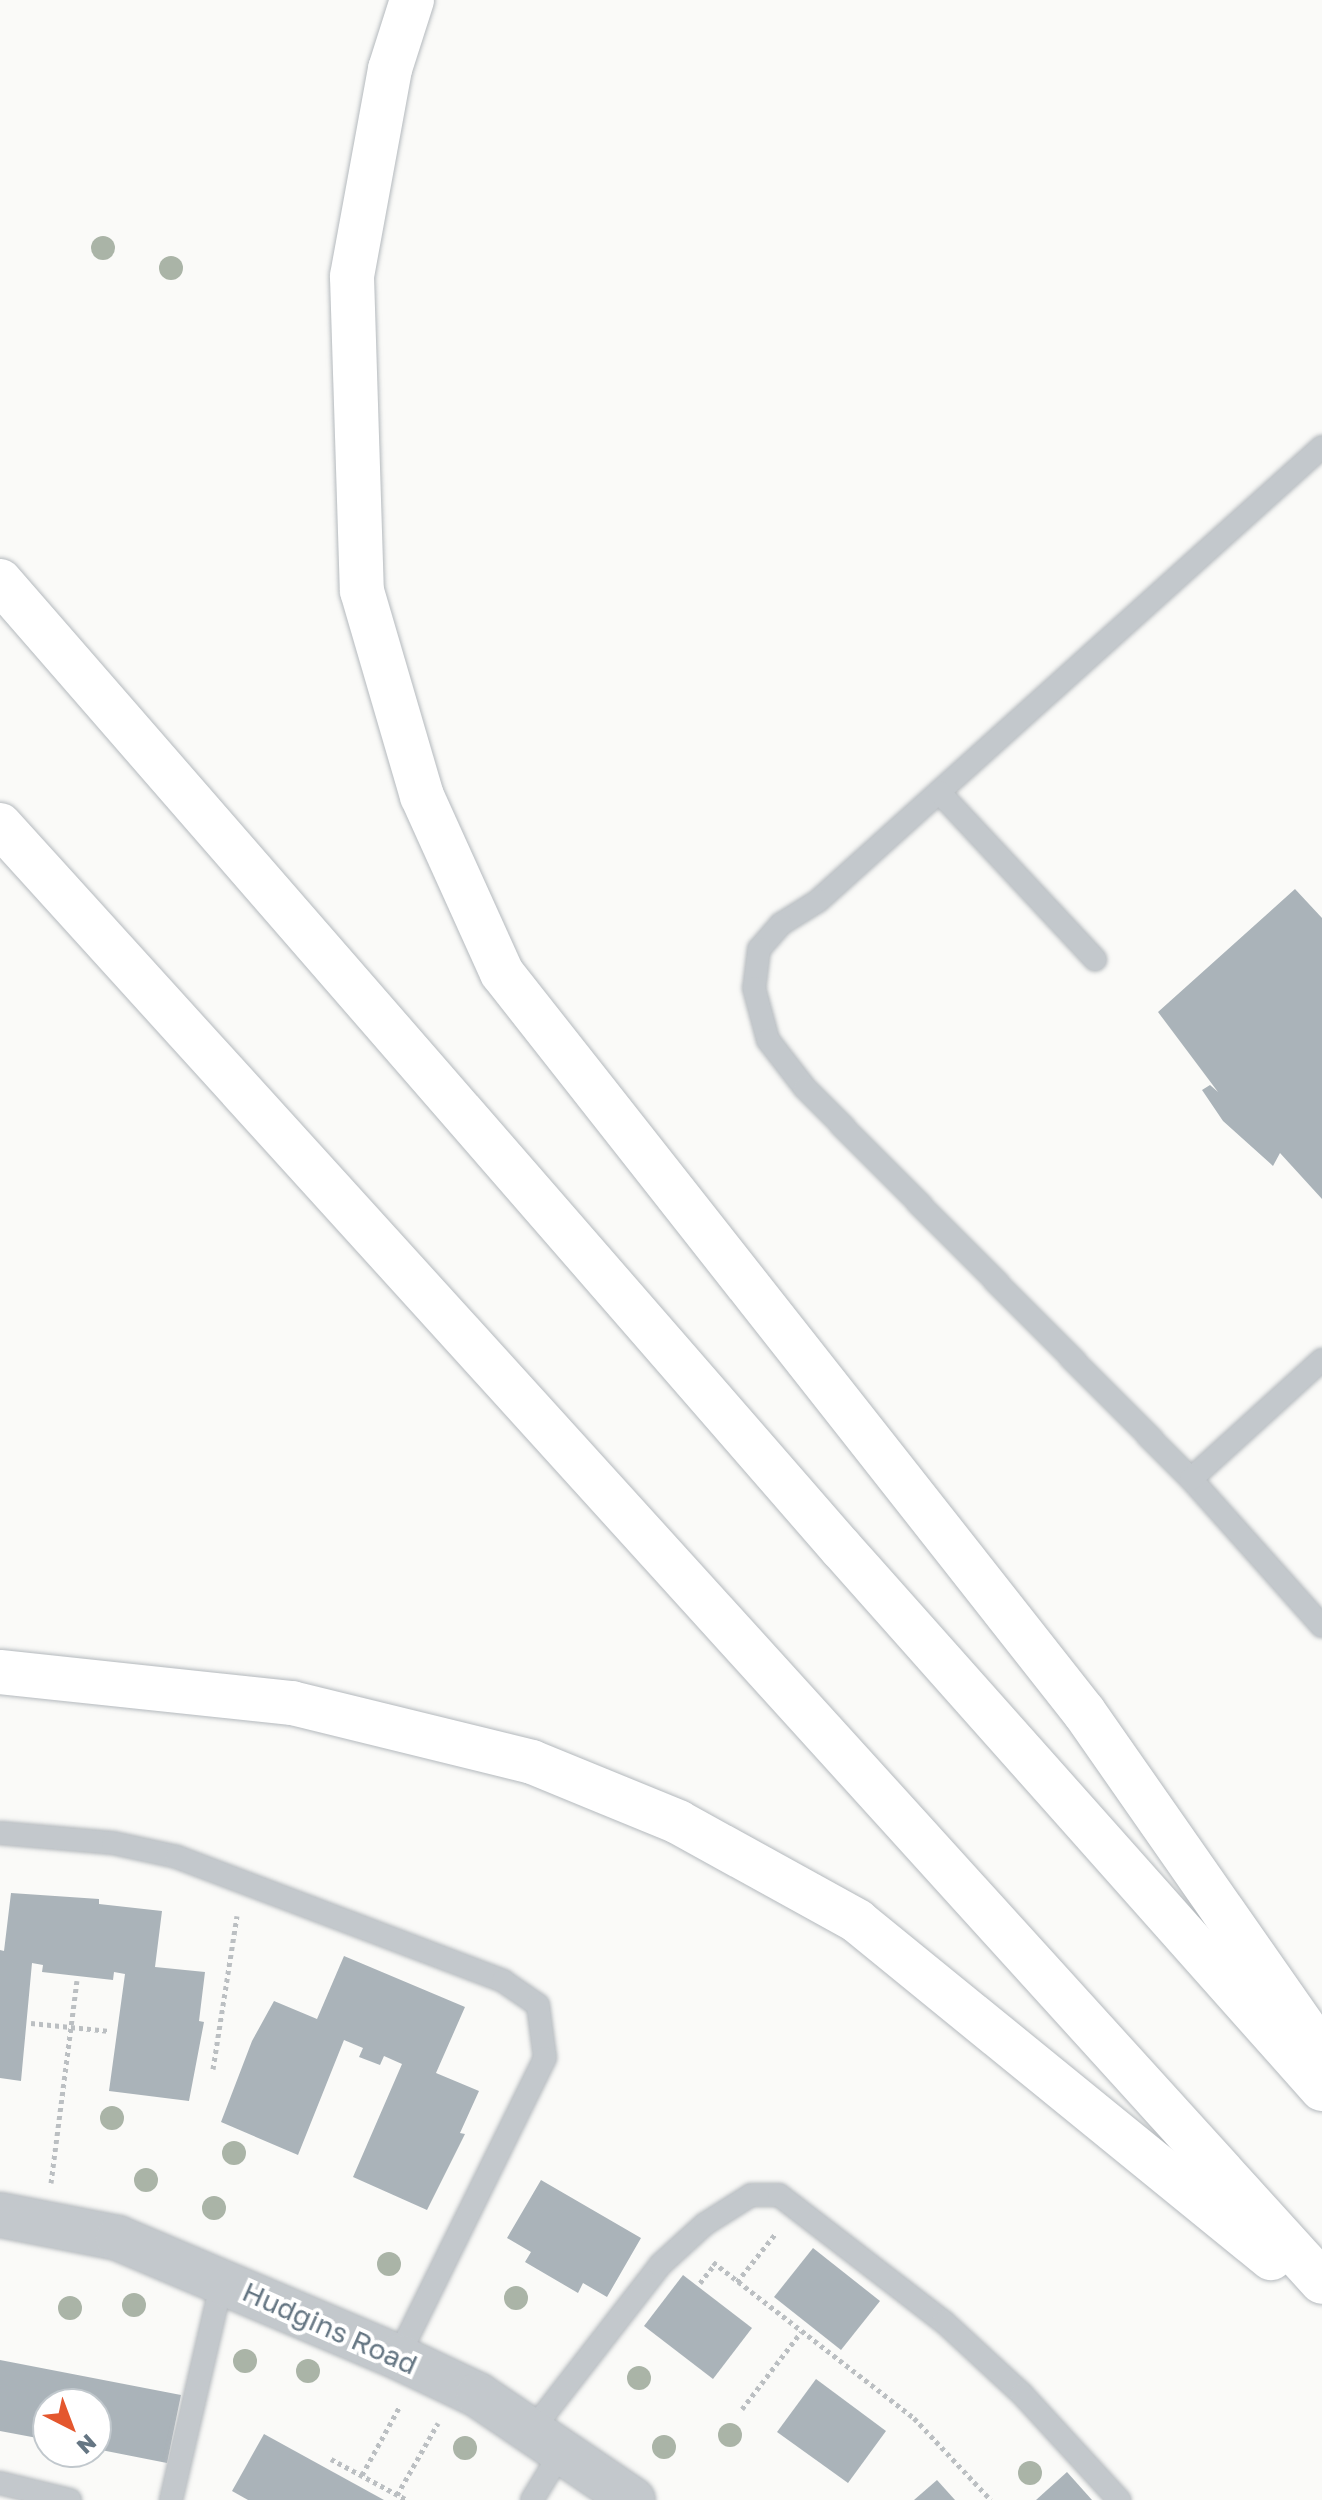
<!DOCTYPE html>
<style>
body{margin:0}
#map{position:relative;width:1322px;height:2500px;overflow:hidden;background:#fafaf8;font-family:"Golos Text",sans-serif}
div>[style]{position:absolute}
.building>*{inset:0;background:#aab3b9}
.path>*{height:5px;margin-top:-2.5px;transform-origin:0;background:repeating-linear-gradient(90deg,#bbbfc2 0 4px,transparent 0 8px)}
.roads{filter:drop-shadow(0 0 2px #b4b9bd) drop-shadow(0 0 2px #b4b9bd)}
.service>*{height:22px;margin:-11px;padding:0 11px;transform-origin:11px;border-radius:11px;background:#c3c8cc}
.minor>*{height:44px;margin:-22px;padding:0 22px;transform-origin:22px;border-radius:22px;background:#c3c8cc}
.motorway>*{height:44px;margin:-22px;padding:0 22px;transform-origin:22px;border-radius:22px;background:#fff}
.trees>*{width:24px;height:24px;margin:-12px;border-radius:50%;background:#aab4a7}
span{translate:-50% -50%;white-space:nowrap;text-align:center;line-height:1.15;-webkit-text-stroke:8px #fff;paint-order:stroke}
.street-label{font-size:28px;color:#657683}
.north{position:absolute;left:32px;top:2388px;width:80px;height:80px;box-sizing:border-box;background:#fff;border:2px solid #c1c8cd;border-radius:50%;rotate:138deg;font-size:22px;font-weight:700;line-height:32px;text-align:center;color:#657683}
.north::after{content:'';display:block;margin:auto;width:28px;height:36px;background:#e4572e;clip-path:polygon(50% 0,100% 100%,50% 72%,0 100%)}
</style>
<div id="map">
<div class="building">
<div style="clip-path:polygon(1295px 889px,1322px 918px,1322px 1199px,1280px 1153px,1273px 1166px,1223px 1121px,1202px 1090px,1210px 1085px,1218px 1092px,1158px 1012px)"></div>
<div style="clip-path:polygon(11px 1893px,99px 1899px,99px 1904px,162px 1911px,155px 1967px,205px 1972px,199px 2021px,204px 2022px,189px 2101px,109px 2091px,125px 1974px,114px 1972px,113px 1980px,42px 1972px,43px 1965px,32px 1963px,21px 2081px,0 2078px,0 1950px,4px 1951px)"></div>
<div style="clip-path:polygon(344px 1956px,465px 2007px,436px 2073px,479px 2091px,460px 2133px,465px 2134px,427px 2210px,353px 2177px,402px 2064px,384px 2056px,380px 2065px,359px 2057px,363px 2048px,344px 2040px,298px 2155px,221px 2122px,252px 2041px,274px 2001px,317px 2019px)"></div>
<div style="clip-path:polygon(541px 2180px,641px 2238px,607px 2297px,583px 2283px,578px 2293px,525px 2262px,531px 2252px,507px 2238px)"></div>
<div style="clip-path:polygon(813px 2248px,880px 2301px,841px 2350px,774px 2297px)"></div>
<div style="clip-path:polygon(683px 2275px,752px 2328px,713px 2379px,644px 2326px)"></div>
<div style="clip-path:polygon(0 2360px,181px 2395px,167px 2463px,96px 2449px,96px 2404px,48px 2404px,48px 2440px,0 2431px)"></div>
<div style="clip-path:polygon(816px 2379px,886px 2431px,848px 2483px,777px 2432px)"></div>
<div style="clip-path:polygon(264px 2434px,384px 2500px,248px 2500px,232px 2491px)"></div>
<div style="clip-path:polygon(1067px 2472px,1092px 2500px,1036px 2500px)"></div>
<div style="clip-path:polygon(937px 2480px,955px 2500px,914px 2500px)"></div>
</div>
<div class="path">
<div style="left:31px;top:2023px;width:79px;rotate:5.8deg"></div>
<div style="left:213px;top:2069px;width:155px;rotate:-81.1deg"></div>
<div style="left:51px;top:2183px;width:204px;rotate:-82.7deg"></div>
<div style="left:713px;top:2262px;width:254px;rotate:37.8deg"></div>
<div style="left:914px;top:2418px;width:112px;rotate:46.8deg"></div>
<div style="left:737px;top:2282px;width:63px;rotate:-51.5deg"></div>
<div style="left:700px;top:2283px;width:24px;rotate:-52deg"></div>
<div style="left:742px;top:2409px;width:97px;rotate:-52.5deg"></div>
<div style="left:331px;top:2459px;width:86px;rotate:28.3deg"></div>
<div style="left:362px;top:2475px;width:79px;rotate:-61.2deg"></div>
<div style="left:397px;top:2495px;width:83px;rotate:-60.3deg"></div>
</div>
<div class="roads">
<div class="service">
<div style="left:1322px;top:447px;width:678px;rotate:137.99deg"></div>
<div style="left:818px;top:901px;width:44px;rotate:148.1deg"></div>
<div style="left:781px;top:924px;width:33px;rotate:131deg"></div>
<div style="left:759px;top:949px;width:39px;rotate:97deg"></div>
<div style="left:754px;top:988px;width:54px;rotate:74.9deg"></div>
<div style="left:768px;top:1040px;width:61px;rotate:52.4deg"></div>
<div style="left:805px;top:1088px;width:549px;rotate:45.37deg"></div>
<div style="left:1191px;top:1479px;width:197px;rotate:48.3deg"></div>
<div style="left:939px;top:792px;width:229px;rotate:47deg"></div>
<div style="left:1191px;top:1479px;width:177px;rotate:-42.3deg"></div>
<div style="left:0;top:1833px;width:113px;rotate:5.1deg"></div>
<div style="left:113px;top:1843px;width:66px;rotate:12.3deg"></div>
<div style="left:177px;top:1857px;width:349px;rotate:20.8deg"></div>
<div style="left:503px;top:1981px;width:42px;rotate:34.4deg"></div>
<div style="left:538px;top:2005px;width:53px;rotate:82.5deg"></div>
<div style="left:545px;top:2058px;width:333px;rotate:116.2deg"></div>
<div style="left:533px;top:2429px;width:207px;rotate:-52.2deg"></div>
<div style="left:660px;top:2265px;width:61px;rotate:-42.3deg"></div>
<div style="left:705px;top:2224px;width:54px;rotate:-32.2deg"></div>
<div style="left:751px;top:2195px;width:28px"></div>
<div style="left:779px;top:2195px;width:208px;rotate:37.6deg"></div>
<div style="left:944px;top:2322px;width:106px;rotate:42.7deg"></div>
<div style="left:1022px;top:2394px;width:144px;rotate:47.5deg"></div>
<div style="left:0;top:2483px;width:72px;rotate:13.7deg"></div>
<div style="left:171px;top:2500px;width:225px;rotate:-76.9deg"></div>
<div style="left:532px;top:2500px;width:60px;rotate:-58.7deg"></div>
</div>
<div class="minor">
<div style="left:0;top:2215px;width:120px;rotate:11deg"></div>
<div style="left:118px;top:2238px;width:304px;rotate:23deg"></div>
<div style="left:398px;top:2357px;width:89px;rotate:25.4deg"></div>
<div style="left:478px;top:2395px;width:187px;rotate:34.1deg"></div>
</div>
<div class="motorway">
<div style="left:412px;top:0;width:72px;rotate:107.7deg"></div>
<div style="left:390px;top:69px;width:211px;rotate:100.4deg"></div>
<div style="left:352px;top:277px;width:314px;rotate:88.2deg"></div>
<div style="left:362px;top:591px;width:214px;rotate:73.7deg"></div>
<div style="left:422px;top:796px;width:194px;rotate:65.7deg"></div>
<div style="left:502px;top:973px;width:941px;rotate:51.78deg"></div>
<div style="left:1084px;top:1712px;width:416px;rotate:55.1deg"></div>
<div style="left:0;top:581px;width:1282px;rotate:48.99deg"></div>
<div style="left:841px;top:1548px;width:724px;rotate:48.36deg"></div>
<div style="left:0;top:825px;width:1967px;rotate:47.78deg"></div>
<div style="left:0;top:1672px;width:294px;rotate:6.1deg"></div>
<div style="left:292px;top:1703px;width:247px;rotate:13.8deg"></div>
<div style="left:532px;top:1762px;width:158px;rotate:22.3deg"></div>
<div style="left:678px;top:1822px;width:205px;rotate:28.9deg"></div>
<div style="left:857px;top:1921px;width:534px;rotate:39.15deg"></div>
</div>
</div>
<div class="trees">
<div style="left:103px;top:248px"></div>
<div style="left:171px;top:268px"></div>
<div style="left:112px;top:2118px"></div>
<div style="left:234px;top:2153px"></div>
<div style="left:146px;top:2180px"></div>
<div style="left:214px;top:2208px"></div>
<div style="left:389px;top:2264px"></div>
<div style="left:516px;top:2298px"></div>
<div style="left:134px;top:2305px"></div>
<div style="left:70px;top:2308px"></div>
<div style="left:245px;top:2361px"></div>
<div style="left:308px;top:2371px"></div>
<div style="left:639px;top:2378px"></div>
<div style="left:730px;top:2435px"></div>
<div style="left:664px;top:2447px"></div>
<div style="left:465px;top:2448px"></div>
<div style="left:1030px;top:2473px"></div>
</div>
<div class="street-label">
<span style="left:330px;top:2328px;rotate:24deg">Hudgins Road</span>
</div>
<div class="north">N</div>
</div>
